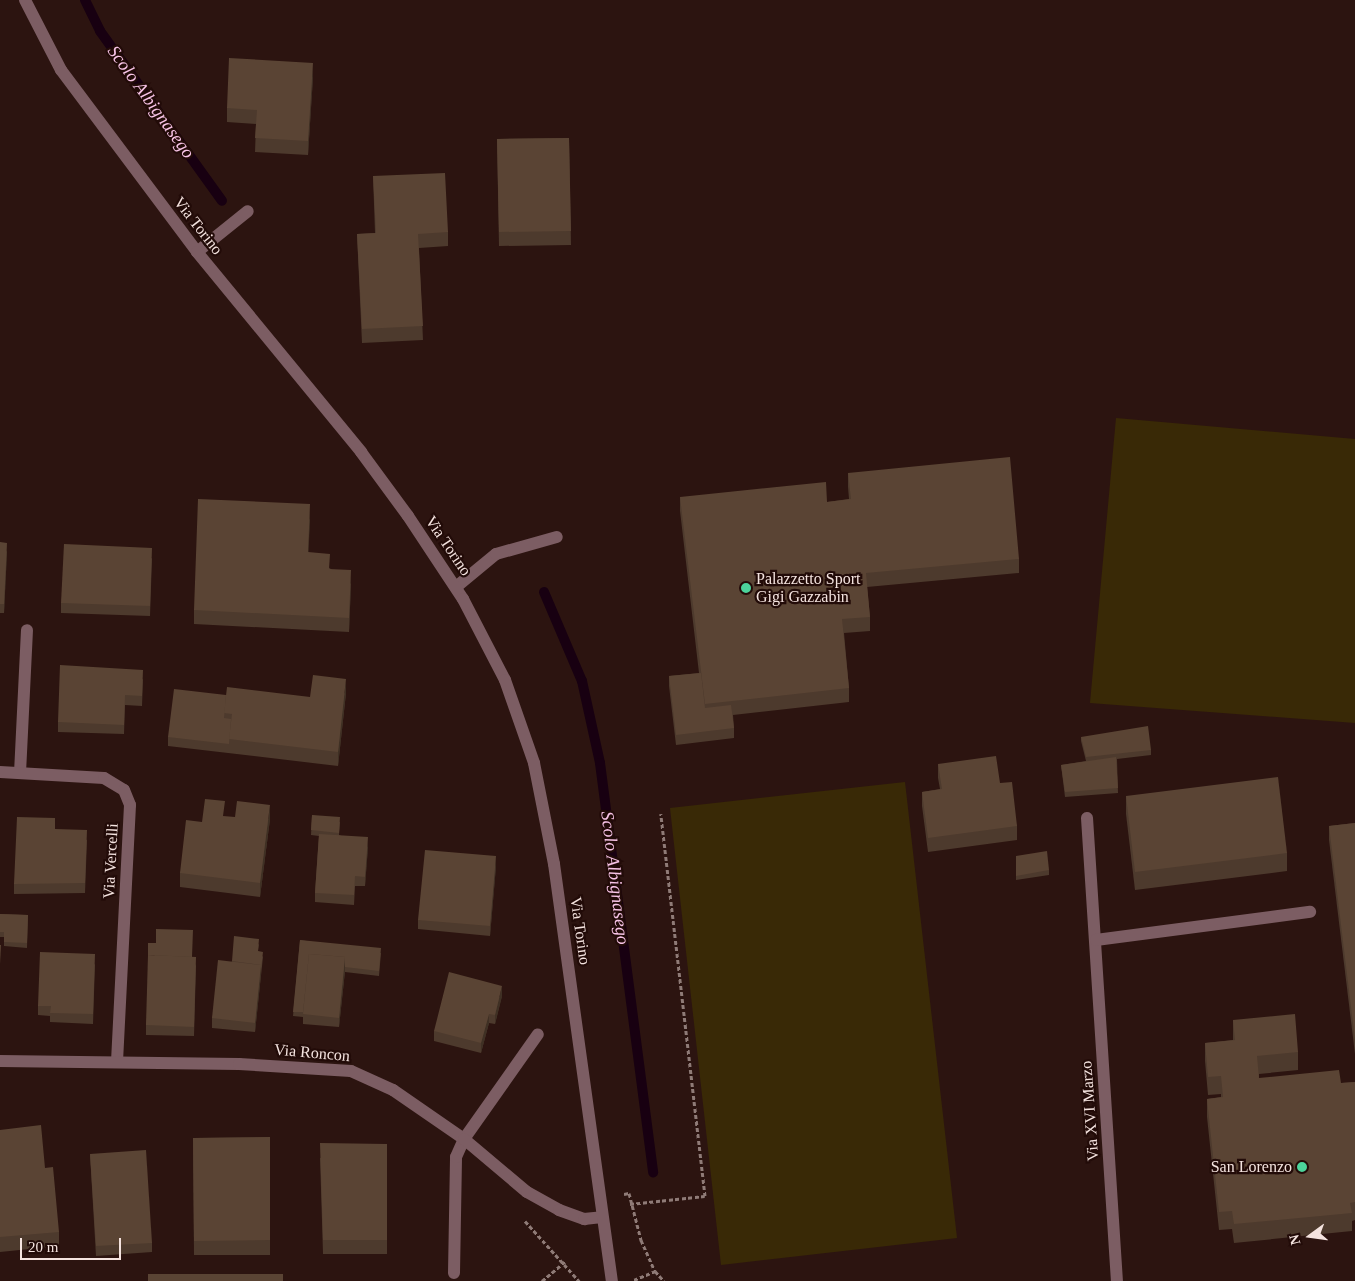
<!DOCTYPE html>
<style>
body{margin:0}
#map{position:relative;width:1355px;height:1281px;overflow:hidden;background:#2c1410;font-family:Georgia,serif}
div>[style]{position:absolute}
.green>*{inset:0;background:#392906}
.stream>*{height:10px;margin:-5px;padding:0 5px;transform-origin:5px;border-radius:5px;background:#180011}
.path>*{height:3px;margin-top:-1.5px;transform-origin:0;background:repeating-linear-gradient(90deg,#8f7b77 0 4px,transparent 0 6.5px)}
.service>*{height:12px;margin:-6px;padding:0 6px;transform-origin:6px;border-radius:6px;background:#7c5d63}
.minor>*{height:12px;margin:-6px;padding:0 6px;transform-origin:6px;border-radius:6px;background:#7c5d63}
.tertiary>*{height:12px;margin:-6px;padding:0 6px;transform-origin:6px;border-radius:6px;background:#7c5d63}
.wall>*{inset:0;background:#4d3a2d}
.shaded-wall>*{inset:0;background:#3f3024}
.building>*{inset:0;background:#5a4434}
.dots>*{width:14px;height:14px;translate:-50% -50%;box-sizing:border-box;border:2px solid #220b08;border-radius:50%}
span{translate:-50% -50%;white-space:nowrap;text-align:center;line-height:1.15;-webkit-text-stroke:4.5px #220b08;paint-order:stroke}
.street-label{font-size:16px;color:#f4e3df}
.poi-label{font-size:16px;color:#f4e3df}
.left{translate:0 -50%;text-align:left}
.right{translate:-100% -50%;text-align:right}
.water-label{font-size:18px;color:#f8c4e7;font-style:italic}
.north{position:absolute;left:1285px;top:1211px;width:50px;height:50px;-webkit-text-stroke:4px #220b08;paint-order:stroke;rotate:256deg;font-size:14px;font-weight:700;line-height:20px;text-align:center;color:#f4e3df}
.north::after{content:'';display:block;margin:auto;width:18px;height:22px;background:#f4e3df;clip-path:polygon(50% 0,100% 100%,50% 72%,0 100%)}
.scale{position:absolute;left:20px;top:1238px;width:101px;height:22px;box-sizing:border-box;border:2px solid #f4e3df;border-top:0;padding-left:6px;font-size:15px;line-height:18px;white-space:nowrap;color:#f4e3df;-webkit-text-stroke:4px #220b08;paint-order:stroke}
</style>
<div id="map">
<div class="green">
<div style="clip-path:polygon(1116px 418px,1355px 439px,1355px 723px,1090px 703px)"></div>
<div style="clip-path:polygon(905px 782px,957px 1238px,721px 1265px,670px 808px)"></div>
</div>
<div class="stream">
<div style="left:85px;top:0;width:34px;rotate:64deg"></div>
<div style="left:100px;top:31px;width:209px;rotate:54.3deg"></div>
<div style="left:544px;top:592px;width:97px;rotate:66.9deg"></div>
<div style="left:582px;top:681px;width:84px;rotate:77.6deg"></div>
<div style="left:600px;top:763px;width:413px;rotate:82.6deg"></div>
</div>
<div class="path">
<div style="left:624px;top:1194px;width:5px;rotate:-11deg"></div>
<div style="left:629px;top:1193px;width:49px;rotate:75.7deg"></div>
<div style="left:641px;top:1240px;width:34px;rotate:66deg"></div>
<div style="left:655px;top:1271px;width:13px;rotate:48deg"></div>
<div style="left:630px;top:1204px;width:75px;rotate:-6.1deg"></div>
<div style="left:705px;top:1196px;width:385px;rotate:-96.6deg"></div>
<div style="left:525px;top:1221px;width:81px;rotate:48deg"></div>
<div style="left:634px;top:1280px;width:23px;rotate:-23deg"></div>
<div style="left:542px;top:1281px;width:30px;rotate:-40deg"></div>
</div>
<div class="service">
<div style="left:197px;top:252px;width:65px;rotate:-38.8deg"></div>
<div style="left:456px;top:587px;width:52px;rotate:-39.5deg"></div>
<div style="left:496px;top:554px;width:63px;rotate:-15.6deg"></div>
<div style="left:20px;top:773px;width:143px;rotate:-87.2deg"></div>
<div style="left:454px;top:1273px;width:116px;rotate:-89deg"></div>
<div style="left:456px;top:1157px;width:20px;rotate:-66deg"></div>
<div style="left:464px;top:1139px;width:128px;rotate:-54.8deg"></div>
</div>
<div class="minor">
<div style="left:0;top:772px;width:104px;rotate:3.3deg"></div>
<div style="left:104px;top:778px;width:23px;rotate:31deg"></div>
<div style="left:124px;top:790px;width:16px;rotate:68deg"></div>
<div style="left:130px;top:805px;width:257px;rotate:92.9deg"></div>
<div style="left:1087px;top:818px;width:464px;rotate:86.3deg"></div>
<div style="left:1096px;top:940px;width:216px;rotate:-7.5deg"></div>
<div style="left:0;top:1061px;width:239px;rotate:0.7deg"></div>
<div style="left:239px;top:1064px;width:112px;rotate:3.6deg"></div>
<div style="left:351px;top:1071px;width:46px;rotate:24.3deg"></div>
<div style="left:393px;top:1090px;width:86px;rotate:34.6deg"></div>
<div style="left:464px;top:1139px;width:82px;rotate:40.1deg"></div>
<div style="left:527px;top:1192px;width:37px;rotate:29deg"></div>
<div style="left:559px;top:1210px;width:27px;rotate:20deg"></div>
<div style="left:584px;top:1219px;width:18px;rotate:-6deg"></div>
</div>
<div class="tertiary">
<div style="left:25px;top:0;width:79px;rotate:62.8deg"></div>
<div style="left:61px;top:70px;width:227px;rotate:53.2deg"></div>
<div style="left:197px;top:252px;width:259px;rotate:50.6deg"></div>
<div style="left:361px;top:452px;width:79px;rotate:53.7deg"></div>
<div style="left:408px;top:516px;width:100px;rotate:56.5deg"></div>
<div style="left:463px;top:599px;width:91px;rotate:62.6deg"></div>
<div style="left:505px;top:680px;width:88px;rotate:70.7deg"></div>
<div style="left:534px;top:763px;width:103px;rotate:78.8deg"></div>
<div style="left:554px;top:864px;width:421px;rotate:82.1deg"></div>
</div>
<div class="wall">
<div style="clip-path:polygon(313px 77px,308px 155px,255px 152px,256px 124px,227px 122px,227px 108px)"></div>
<div style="clip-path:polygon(569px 138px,571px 245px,499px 246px,497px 139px)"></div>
<div style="clip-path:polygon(373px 176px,448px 232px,448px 246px,419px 248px,423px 340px,362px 343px,357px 234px,375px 233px)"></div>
<div style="clip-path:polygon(848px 473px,1019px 559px,1019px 573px,867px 587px,870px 617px,870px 631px,844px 633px,849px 688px,849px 702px,733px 715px,734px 728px,734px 738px,676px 745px,669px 686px,669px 676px,699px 673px,680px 511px,680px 497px,827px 502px,849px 499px,848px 487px)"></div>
<div style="clip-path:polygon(310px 519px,308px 552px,351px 584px,349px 632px,194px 624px,194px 610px)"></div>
<div style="clip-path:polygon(0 542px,7px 552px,4px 613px,0 613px)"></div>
<div style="clip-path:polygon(152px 558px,150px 616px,61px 613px,61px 603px)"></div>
<div style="clip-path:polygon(143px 679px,142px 706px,125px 705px,124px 734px,58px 732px,58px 722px)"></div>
<div style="clip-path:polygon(346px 693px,338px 766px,168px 746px,168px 737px,226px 695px,310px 697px)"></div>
<div style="clip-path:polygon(1081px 737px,1151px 750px,1151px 755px,1117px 759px,1118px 793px,1065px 797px,1061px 765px,1086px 761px,1081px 741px)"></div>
<div style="clip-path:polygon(938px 764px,1000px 783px,1017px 826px,1017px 840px,928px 852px,922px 806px,922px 792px,940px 789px,938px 778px)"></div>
<div style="clip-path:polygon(1126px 796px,1287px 853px,1287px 871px,1135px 890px,1126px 814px)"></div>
<div style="clip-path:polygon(312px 815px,340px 822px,339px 835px,368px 847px,365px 886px,355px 886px,354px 905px,315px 902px,315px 893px,319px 836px,311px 835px)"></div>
<div style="clip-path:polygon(235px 817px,270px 819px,260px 897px,180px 887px,180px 873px,202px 822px)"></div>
<div style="clip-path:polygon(1355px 823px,1355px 1054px,1329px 840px,1329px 826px)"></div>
<div style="clip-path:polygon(55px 829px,87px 840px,85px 893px,14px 894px,14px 884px)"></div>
<div style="clip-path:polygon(1016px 856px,1049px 870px,1049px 875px,1016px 880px)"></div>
<div style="clip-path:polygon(496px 866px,490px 936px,418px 929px,418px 920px)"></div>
<div style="clip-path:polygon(0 914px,28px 915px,27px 948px,4px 946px,4px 937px,0 937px)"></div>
<div style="clip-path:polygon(300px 940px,381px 953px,379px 976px,345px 972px,345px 971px,339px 1027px,303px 1024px,303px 1017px,293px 1016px)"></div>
<div style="clip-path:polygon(156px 943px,192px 957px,196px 966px,194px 1036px,146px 1035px,146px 1025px)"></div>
<div style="clip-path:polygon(259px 944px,258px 951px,263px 957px,255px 1032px,212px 1028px,212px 1018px,232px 961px)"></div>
<div style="clip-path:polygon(95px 964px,93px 1024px,50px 1022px,50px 1016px,38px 1015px,38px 1006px)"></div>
<div style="clip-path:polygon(502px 996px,495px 1024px,489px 1023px,481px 1053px,434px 1041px,434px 1031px)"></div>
<div style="clip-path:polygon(1233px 1020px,1298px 1052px,1298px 1070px,1259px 1074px,1259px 1078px,1341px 1083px,1355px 1082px,1355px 1220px,1352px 1221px,1352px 1231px,1234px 1243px,1232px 1229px,1219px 1230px,1207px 1117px,1207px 1099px,1221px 1097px,1221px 1094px,1208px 1095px,1205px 1061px,1205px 1043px,1233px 1040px)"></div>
<div style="clip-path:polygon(0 1130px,59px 1232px,59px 1246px,0 1252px)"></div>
<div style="clip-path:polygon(270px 1137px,270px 1255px,194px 1255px,193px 1138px)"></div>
<div style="clip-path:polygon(387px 1144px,387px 1254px,323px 1254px,320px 1158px)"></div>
<div style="clip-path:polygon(90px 1154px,152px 1243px,152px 1252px,96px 1256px)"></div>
</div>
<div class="shaded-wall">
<div style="clip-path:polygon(313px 63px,313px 77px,308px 155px,308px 141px)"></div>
<div style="clip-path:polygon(310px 504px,310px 519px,308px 566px,308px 552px)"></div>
<div style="clip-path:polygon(7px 543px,7px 552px,4px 613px,4px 604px)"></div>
<div style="clip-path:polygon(351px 570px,351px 584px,349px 632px,349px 618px)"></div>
<div style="clip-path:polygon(346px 679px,346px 693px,338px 766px,338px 752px)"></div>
<div style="clip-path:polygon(270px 805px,270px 819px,260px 897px,260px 883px)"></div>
<div style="clip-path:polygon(368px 837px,368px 847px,365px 886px,365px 877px)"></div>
<div style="clip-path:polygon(496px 856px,496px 866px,490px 936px,490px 926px)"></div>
<div style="clip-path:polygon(345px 957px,345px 971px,339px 1027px,339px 1018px)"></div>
<div style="clip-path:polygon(261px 965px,261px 974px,255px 1032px,255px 1023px)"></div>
<div style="clip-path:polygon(502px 986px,502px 996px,495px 1024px,495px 1015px)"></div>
<div style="clip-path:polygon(489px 1014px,489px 1023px,481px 1053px,481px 1043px)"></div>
</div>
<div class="building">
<div style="clip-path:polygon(229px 58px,313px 63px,308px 141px,255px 138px,257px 110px,227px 108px)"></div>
<div style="clip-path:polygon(569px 138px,571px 231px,499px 232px,497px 139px)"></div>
<div style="clip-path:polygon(445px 173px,448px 232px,418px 234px,423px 326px,362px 329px,357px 234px,376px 233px,373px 176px)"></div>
<div style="clip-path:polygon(1010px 457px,1019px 559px,866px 573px,870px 617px,842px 619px,849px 688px,705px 704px,680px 497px,826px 482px,827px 502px,851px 499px,848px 473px)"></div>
<div style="clip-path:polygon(198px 499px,310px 504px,308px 552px,330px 554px,329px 569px,351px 570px,349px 618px,194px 610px)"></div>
<div style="clip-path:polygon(0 542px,7px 543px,4px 604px,0 604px)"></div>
<div style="clip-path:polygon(64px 544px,152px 548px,150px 606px,61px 603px)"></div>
<div style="clip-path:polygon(60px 665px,143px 670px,142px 696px,125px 695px,124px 725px,58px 722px)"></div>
<div style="clip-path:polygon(701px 673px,705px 708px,731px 705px,734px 728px,676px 735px,669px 676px)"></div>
<div style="clip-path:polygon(313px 675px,346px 679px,338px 752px,229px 739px,232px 714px,224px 713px,227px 687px,310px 697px)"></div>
<div style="clip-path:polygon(174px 689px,226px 695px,224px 718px,231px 719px,229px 744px,168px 737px)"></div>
<div style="clip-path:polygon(1148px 726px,1151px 750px,1086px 757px,1081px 737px)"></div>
<div style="clip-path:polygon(996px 756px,1000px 783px,1012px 782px,1017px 826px,928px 838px,922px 792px,942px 789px,938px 764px)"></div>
<div style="clip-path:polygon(1116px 757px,1118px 788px,1065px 792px,1061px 765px)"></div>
<div style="clip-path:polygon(1278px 777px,1287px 853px,1135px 872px,1126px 796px)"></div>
<div style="clip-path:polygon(205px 799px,225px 801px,223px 816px,235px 817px,237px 801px,270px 805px,260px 883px,180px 873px,186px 820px,202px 822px)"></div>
<div style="clip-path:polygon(312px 815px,340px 817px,339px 833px,311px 830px)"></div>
<div style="clip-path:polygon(17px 817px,55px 818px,55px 829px,87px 830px,85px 883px,14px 884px)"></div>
<div style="clip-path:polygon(1355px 823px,1355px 1040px,1329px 826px)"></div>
<div style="clip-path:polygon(319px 834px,368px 837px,365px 877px,355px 876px,354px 895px,315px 893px)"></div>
<div style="clip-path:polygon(425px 850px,496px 856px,490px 926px,418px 920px)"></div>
<div style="clip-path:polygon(1047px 851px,1049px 870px,1016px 876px,1016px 856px)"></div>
<div style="clip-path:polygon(0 914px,28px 915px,27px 943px,4px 942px,4px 932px,0 932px)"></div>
<div style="clip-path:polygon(156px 929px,193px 930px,192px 957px,148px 955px,148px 943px,156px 943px)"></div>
<div style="clip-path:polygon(234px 936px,259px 939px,258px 951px,263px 952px,261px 969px,261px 965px,232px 961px)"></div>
<div style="clip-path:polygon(300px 940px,381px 948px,379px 971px,345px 967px,345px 957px,309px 954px,303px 1012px,293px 1012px)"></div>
<div style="clip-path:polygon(0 945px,1px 945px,0 964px)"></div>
<div style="clip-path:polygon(40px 952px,95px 954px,93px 1014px,50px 1013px,51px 1006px,38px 1006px)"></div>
<div style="clip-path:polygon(309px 954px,345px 957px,339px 1018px,303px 1014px)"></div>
<div style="clip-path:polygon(148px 955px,196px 957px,194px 1027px,146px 1025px)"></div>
<div style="clip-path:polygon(218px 960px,261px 965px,255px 1023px,212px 1018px)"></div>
<div style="clip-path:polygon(449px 972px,502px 986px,495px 1015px,489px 1014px,481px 1043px,434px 1031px)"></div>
<div style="clip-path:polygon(1295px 1014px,1298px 1052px,1257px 1056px,1259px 1078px,1339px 1070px,1341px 1083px,1355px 1082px,1355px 1202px,1350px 1203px,1352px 1213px,1234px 1224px,1232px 1211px,1219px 1212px,1207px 1099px,1223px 1097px,1221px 1076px,1208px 1077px,1205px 1043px,1235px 1040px,1233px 1020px)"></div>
<div style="clip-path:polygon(41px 1125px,45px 1168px,53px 1167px,59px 1232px,0 1237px,0 1130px)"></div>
<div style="clip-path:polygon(270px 1137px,270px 1240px,194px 1241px,193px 1138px)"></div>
<div style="clip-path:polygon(320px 1143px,387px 1144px,387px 1240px,323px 1240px)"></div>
<div style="clip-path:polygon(146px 1150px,152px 1243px,96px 1246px,90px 1154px)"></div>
<div style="clip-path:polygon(148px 1274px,283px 1274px,283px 1281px,148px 1281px)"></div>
</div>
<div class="dots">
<div style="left:746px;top:588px;background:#4cd39b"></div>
<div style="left:1302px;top:1167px;background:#4cd39b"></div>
</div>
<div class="street-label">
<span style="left:198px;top:226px;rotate:52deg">Via Torino</span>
<span style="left:448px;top:546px;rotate:56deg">Via Torino</span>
<span style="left:111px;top:861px;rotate:-87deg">Via Vercelli</span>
<span style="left:580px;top:931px;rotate:82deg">Via Torino</span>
<span style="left:312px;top:1053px;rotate:5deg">Via Roncon</span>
<span style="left:1090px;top:1111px;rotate:-94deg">Via XVI Marzo</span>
</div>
<div class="poi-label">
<span class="left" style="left:756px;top:588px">Palazzetto Sport<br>Gigi Gazzabin</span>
<span class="right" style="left:1292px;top:1167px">San Lorenzo</span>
</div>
<div class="water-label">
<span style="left:151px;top:102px;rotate:54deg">Scolo Albignasego</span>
<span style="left:615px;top:878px;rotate:83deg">Scolo Albignasego</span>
</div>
<div class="north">N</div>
<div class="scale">20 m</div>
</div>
